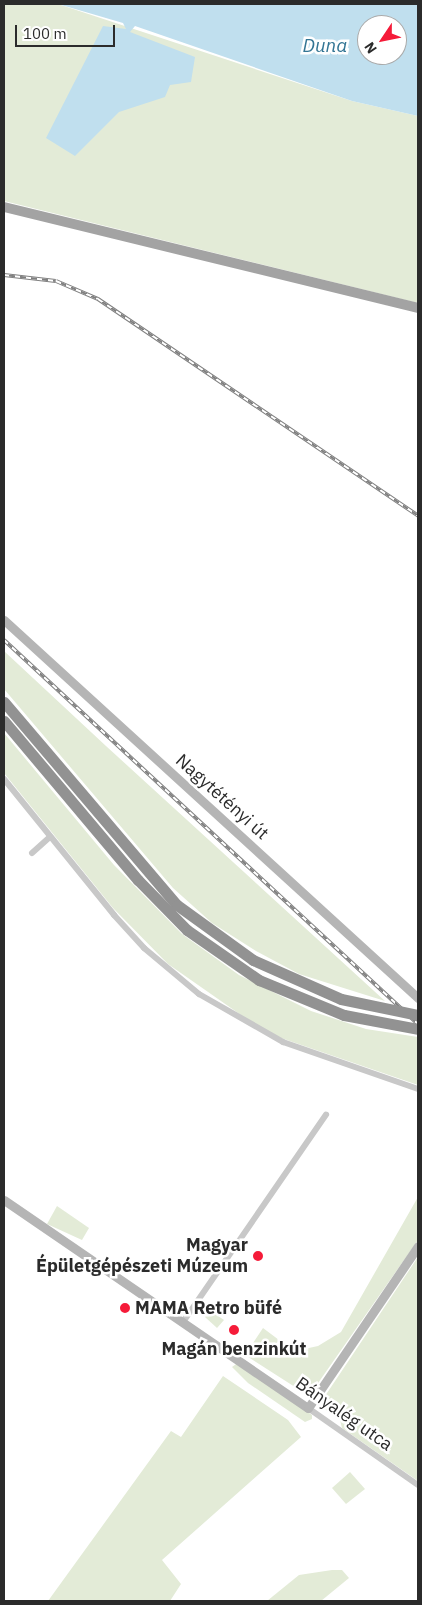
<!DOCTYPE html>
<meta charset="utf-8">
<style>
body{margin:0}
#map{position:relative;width:422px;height:1605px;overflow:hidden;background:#fff;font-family:"IBM Plex Sans",sans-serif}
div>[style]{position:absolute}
.green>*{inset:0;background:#e3ebd7}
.water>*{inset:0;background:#c0dfee}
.street>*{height:6px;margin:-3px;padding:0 3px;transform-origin:3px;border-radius:3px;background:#c8c8c8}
.secondary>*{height:9px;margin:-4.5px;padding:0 4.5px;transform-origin:4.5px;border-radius:4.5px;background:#b5b5b5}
.primary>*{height:10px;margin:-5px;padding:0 5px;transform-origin:5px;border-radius:5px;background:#a3a3a3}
.highway>*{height:11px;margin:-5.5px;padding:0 5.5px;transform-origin:5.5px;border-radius:5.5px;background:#929292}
.rail>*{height:4px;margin-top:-2px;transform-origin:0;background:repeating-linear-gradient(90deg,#fff 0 5.5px,#808080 0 11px);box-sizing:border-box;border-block:1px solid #808080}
.highway-bridge>*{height:11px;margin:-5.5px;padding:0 5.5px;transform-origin:5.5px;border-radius:5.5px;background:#929292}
.dots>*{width:14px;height:14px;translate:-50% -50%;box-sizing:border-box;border:2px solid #fff;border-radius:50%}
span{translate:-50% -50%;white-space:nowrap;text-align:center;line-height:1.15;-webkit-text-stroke:5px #fff;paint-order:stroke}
.street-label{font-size:18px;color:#2b2b2b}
.poi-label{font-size:18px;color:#2b2b2b;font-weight:700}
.right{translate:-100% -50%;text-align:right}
.left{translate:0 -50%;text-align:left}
.water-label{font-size:19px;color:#337594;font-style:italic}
.frame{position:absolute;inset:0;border:5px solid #2b2b2b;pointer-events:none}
.north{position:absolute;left:357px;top:15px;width:50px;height:50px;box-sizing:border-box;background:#fff;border:1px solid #aaa;border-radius:50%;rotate:236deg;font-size:14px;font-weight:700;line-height:20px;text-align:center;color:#2b2b2b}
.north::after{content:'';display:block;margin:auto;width:18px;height:22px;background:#f51b39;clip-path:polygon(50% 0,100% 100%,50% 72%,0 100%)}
.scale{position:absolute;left:15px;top:25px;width:100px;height:22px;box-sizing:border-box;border:2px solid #2b2b2b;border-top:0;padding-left:6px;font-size:15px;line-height:18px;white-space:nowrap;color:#2b2b2b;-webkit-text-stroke:4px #fff;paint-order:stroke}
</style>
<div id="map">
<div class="green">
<div style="clip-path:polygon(4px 4px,58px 4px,352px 101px,418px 116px,418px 303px,4px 201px)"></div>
<div style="clip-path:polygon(4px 651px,106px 746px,385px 1001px,299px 974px,256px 951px,212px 923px,173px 888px,4px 689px)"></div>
<div style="clip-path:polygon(4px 733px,114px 865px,182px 934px,239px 975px,311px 1011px,366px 1029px,418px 1037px,418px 1085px,281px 1038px,251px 1022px,168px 964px,113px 908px,4px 773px)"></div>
<div style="clip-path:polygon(418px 1197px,418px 1240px,309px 1396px,245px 1355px,263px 1328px,279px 1340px,274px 1347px,295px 1351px,318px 1346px,341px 1332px)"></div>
<div style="clip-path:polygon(57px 1206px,89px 1228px,82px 1240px,47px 1224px)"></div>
<div style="clip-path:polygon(418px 1257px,418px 1481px,342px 1428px,340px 1420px,319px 1405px)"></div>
<div style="clip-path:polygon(208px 1309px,224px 1320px,217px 1328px,205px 1317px)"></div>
<div style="clip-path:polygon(239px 1362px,312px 1415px,312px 1419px,305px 1422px,248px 1383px,232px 1367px)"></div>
<div style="clip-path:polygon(223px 1376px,288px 1420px,301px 1437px,162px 1560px,181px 1584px,170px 1601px,48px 1601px,171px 1431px,181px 1437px)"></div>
<div style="clip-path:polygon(350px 1472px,365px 1489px,346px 1504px,332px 1488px)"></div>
<div style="clip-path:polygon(332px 1570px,342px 1570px,349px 1578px,321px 1601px,267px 1601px,299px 1575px)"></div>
</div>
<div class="water">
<div style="clip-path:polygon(evenodd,58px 4px,418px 4px,418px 116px,352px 101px,135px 26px,130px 32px,195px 57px,191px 82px,170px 85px,165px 97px,119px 112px,75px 156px,46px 138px,103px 26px,126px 29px,123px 23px,58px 4px,367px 25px,397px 25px,397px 55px,367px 55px,367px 25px)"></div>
</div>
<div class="street">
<div style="left:4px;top:779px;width:175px;rotate:51deg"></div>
<div style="left:114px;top:915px;width:45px;rotate:47.7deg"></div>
<div style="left:144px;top:948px;width:72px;rotate:39.9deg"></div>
<div style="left:199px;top:994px;width:97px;rotate:29.7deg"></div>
<div style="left:283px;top:1042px;width:143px;rotate:19.2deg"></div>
<div style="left:32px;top:853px;width:24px;rotate:-42deg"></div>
<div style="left:183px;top:1322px;width:252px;rotate:-55.4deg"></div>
<div style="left:308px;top:1408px;width:134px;rotate:35deg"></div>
</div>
<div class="secondary">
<div style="left:4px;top:620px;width:561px;rotate:42.4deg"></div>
<div style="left:4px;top:1200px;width:368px;rotate:34.4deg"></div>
<div style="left:308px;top:1408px;width:196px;rotate:-55.8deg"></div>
</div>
<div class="primary">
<div style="left:4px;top:207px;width:426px;rotate:13.7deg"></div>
</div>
<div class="highway">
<div style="left:4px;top:702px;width:267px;rotate:49.6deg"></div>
<div style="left:177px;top:905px;width:94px;rotate:35.9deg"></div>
<div style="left:253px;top:960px;width:96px;rotate:23.9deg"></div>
<div style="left:4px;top:721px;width:208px;rotate:49.9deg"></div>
<div style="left:138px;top:880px;width:70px;rotate:45.6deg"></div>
<div style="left:187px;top:930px;width:88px;rotate:34.8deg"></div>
<div style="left:259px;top:980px;width:92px;rotate:22.4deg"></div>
</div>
<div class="rail">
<div style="left:4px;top:275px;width:52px;rotate:6.6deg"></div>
<div style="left:56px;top:281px;width:46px;rotate:23.2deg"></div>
<div style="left:98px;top:299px;width:387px;rotate:34.1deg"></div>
<div style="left:4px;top:640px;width:565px;rotate:42.85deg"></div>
</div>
<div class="highway-bridge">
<div style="left:341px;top:999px;width:79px;rotate:11.7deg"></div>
<div style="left:344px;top:1015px;width:75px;rotate:10.7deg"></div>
</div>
<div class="dots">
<div style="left:258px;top:1256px;background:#f51b39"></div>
<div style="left:125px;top:1308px;background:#f51b39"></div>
<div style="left:234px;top:1330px;background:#f51b39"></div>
</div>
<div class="street-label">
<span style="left:222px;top:797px;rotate:42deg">Nagytétényi út</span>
<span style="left:344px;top:1414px;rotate:35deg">Bányalég utca</span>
</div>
<div class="poi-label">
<span class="right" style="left:248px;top:1256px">Magyar<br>Épületgépészeti Múzeum</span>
<span class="left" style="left:135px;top:1308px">MAMA Retro büfé</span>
<span style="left:234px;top:1349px">Magán benzinkút</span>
</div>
<div class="water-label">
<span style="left:325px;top:46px">Duna</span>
</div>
<div class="frame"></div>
<div class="north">N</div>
<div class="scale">100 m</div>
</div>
